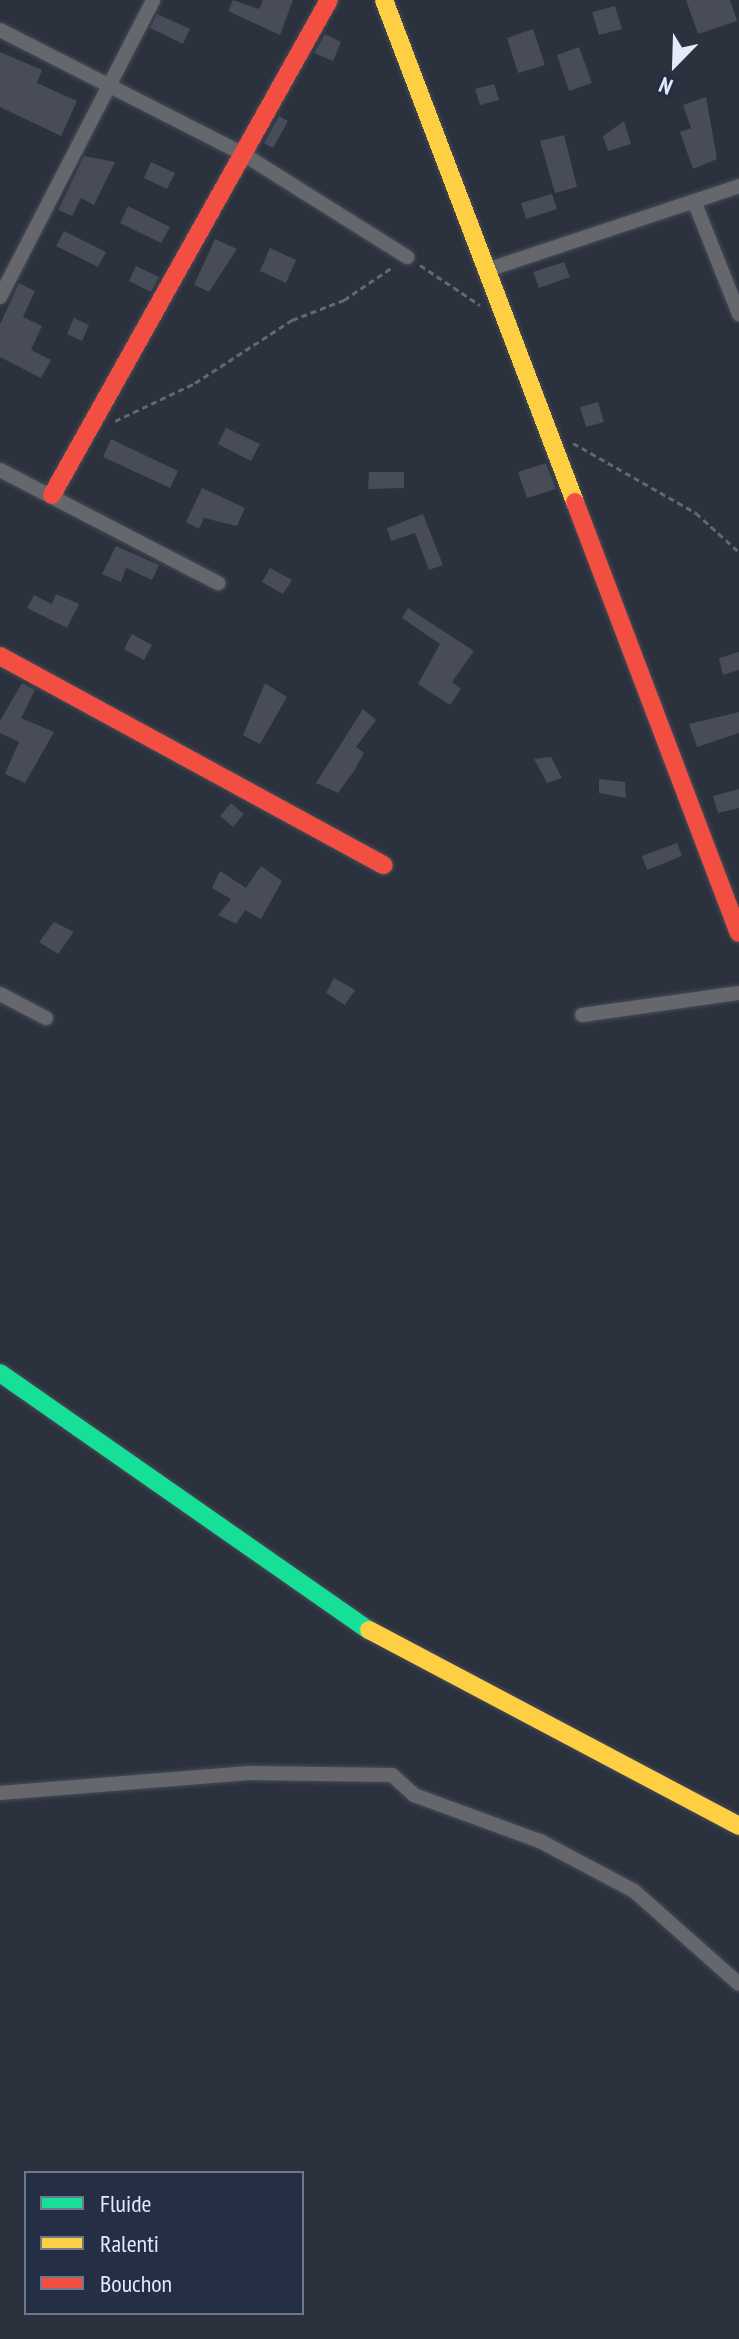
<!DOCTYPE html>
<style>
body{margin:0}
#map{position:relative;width:739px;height:2339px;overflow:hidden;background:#2b313d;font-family:"PT Sans Narrow",sans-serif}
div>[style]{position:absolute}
.building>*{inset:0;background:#474c58}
.path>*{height:3px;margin-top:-1.5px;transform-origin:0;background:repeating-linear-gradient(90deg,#64676e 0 6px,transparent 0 10px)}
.roads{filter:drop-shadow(0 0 2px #464c56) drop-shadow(0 0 2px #464c56)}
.street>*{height:14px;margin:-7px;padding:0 7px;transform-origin:7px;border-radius:7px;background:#65676d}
.fast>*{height:18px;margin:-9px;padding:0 9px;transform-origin:9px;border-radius:9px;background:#16e098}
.slow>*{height:18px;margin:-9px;padding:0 9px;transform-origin:9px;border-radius:9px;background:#ffcf43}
.jam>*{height:18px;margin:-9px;padding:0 9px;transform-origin:9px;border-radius:9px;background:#f24e42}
span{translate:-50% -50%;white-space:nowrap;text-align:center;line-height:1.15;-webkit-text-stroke:6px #242e44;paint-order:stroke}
.legend{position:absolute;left:24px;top:2171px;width:280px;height:144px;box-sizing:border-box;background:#242e44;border:2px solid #70798c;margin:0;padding:10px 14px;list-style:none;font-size:24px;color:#e3eaf9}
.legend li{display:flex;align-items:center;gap:16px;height:40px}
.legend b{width:40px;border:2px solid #70798c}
.north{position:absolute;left:635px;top:24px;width:80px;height:80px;-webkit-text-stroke:6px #242e44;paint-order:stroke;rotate:203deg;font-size:22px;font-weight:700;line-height:32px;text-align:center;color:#e3eaf9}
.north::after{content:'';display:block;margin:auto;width:28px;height:36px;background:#e3eaf9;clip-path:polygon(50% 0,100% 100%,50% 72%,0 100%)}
</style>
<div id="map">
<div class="building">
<div style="clip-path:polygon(233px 0,259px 9px,263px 0,293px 0,280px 35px,228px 11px)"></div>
<div style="clip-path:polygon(686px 0,730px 0,737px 21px,698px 34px)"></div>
<div style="clip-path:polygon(615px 6px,622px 29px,599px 35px,592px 12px)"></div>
<div style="clip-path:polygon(157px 14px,190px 29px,183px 44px,150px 28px)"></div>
<div style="clip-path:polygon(533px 29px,545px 65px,518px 73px,507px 38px)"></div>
<div style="clip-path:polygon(325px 34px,341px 42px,333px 61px,314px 53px)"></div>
<div style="clip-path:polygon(579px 47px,592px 83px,569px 91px,557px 55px)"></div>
<div style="clip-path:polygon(0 52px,42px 70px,37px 83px,77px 101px,61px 136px,0 107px)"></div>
<div style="clip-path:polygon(494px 84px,499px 100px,480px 105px,475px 89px)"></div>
<div style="clip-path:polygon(706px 97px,717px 159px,693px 169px,680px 132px,691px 128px,683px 105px)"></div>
<div style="clip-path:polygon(279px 116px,288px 121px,273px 148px,264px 143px)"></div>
<div style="clip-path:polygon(624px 121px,631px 144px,608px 151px,603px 136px)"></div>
<div style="clip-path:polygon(564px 135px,577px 187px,555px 193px,540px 141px)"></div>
<div style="clip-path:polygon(84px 156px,115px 162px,94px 205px,81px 198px,72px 216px,58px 210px)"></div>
<div style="clip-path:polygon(151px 162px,175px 173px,167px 189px,144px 178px)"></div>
<div style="clip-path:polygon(552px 194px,557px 209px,526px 219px,521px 203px)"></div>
<div style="clip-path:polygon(128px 206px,170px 227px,161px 243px,120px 223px)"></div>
<div style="clip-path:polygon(64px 231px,106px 252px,98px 267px,56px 246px)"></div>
<div style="clip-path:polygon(215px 239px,237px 249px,209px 292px,194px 285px)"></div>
<div style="clip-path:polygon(270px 248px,296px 260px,286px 283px,260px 271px)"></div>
<div style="clip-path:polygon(564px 262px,570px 277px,539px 288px,533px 272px)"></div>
<div style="clip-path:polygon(136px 266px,159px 277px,151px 292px,129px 281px)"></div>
<div style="clip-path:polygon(19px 283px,35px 291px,23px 317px,42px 326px,31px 350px,51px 360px,41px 378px,0 357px,0 324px)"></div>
<div style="clip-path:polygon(74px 318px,89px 325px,82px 341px,67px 334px)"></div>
<div style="clip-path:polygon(598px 402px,604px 422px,586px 427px,580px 407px)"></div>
<div style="clip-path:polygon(226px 428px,260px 444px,251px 461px,218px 444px)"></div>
<div style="clip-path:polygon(111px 439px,178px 471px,170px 488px,103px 457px)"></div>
<div style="clip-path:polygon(546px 463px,556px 489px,527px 498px,518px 472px)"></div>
<div style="clip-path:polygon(369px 472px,404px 472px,404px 488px,368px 489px)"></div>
<div style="clip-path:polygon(202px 488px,245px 508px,237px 526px,204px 518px,199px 529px,186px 522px)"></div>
<div style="clip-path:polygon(423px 514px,443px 565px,429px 570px,415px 533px,391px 541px,387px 528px)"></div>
<div style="clip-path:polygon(116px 546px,159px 565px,152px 580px,126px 568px,121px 582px,102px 574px)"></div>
<div style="clip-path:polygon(270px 568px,292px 580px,283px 594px,262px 582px)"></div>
<div style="clip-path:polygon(56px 594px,79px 604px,67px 628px,27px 608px,34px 595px,52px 604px)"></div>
<div style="clip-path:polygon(408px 608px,474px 651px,452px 682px,461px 689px,450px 705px,418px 684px,440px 644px,402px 618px)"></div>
<div style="clip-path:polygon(132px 634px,152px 645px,144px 660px,124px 649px)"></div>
<div style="clip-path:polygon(739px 652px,739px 670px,723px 675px,719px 658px)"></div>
<div style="clip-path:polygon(22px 683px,35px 690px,21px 718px,54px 732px,25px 783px,5px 774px,19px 742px,0 733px,0 721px)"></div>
<div style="clip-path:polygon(265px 683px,287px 697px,260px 744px,243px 735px)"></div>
<div style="clip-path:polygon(363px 709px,376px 720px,356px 747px,364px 753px,354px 771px,338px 793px,316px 783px)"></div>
<div style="clip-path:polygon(739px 712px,739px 733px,697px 747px,689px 724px)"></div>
<div style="clip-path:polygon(551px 757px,562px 778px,547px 783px,534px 759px)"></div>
<div style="clip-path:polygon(599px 779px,625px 782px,626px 798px,599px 793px)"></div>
<div style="clip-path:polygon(739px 789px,739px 808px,718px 813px,713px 796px)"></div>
<div style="clip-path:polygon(231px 803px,244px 814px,233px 827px,220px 816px)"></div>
<div style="clip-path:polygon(677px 843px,682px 856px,647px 870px,642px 856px)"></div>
<div style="clip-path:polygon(261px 866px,282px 881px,261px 919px,245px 910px,236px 924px,218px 915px,231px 899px,212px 888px,220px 871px,246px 888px)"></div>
<div style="clip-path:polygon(54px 922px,74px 932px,58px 954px,39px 942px)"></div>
<div style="clip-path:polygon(334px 978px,355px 990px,345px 1005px,326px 993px)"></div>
</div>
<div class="path">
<div style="left:420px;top:265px;width:72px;rotate:33.7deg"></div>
<div style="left:115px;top:421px;width:89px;rotate:-25.4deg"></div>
<div style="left:195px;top:383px;width:116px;rotate:-33deg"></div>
<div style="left:292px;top:320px;width:56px;rotate:-21deg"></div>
<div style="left:344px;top:300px;width:60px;rotate:-34.2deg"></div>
<div style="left:573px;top:443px;width:142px;rotate:29.6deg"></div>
<div style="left:696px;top:513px;width:58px;rotate:42.2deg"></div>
</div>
<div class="roads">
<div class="street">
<div style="left:0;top:30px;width:273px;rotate:27deg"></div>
<div style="left:243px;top:154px;width:194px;rotate:32.1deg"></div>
<div style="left:694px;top:201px;width:122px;rotate:68.3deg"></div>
<div style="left:487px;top:270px;width:266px;rotate:-18.4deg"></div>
<div style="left:0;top:297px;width:334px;rotate:-62.7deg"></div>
<div style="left:0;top:470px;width:246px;rotate:27.4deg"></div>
<div style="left:0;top:994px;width:52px;rotate:27.6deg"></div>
<div style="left:582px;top:1015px;width:159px;rotate:-8deg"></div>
<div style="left:0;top:1793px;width:250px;rotate:-4.6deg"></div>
<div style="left:249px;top:1773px;width:143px;rotate:0.8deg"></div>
<div style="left:392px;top:1775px;width:30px;rotate:42deg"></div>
<div style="left:414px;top:1795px;width:134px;rotate:20.1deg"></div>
<div style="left:540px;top:1841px;width:106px;rotate:28deg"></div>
<div style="left:634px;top:1891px;width:140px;rotate:41.5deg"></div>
</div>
<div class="fast">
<div style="left:0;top:1373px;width:450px;rotate:34.9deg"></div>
</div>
<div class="slow">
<div style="left:384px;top:0;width:537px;rotate:69.17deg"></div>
<div style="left:369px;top:1630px;width:419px;rotate:27.9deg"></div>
</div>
<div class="jam">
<div style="left:52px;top:495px;width:567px;rotate:-60.77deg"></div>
<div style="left:575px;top:502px;width:461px;rotate:69.2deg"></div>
<div style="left:0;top:656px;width:437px;rotate:28.6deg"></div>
</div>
</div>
<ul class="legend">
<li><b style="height:10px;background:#16e098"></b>Fluide</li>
<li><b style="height:10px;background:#ffcf43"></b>Ralenti</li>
<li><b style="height:10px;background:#f24e42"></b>Bouchon</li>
</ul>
<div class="north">N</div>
</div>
